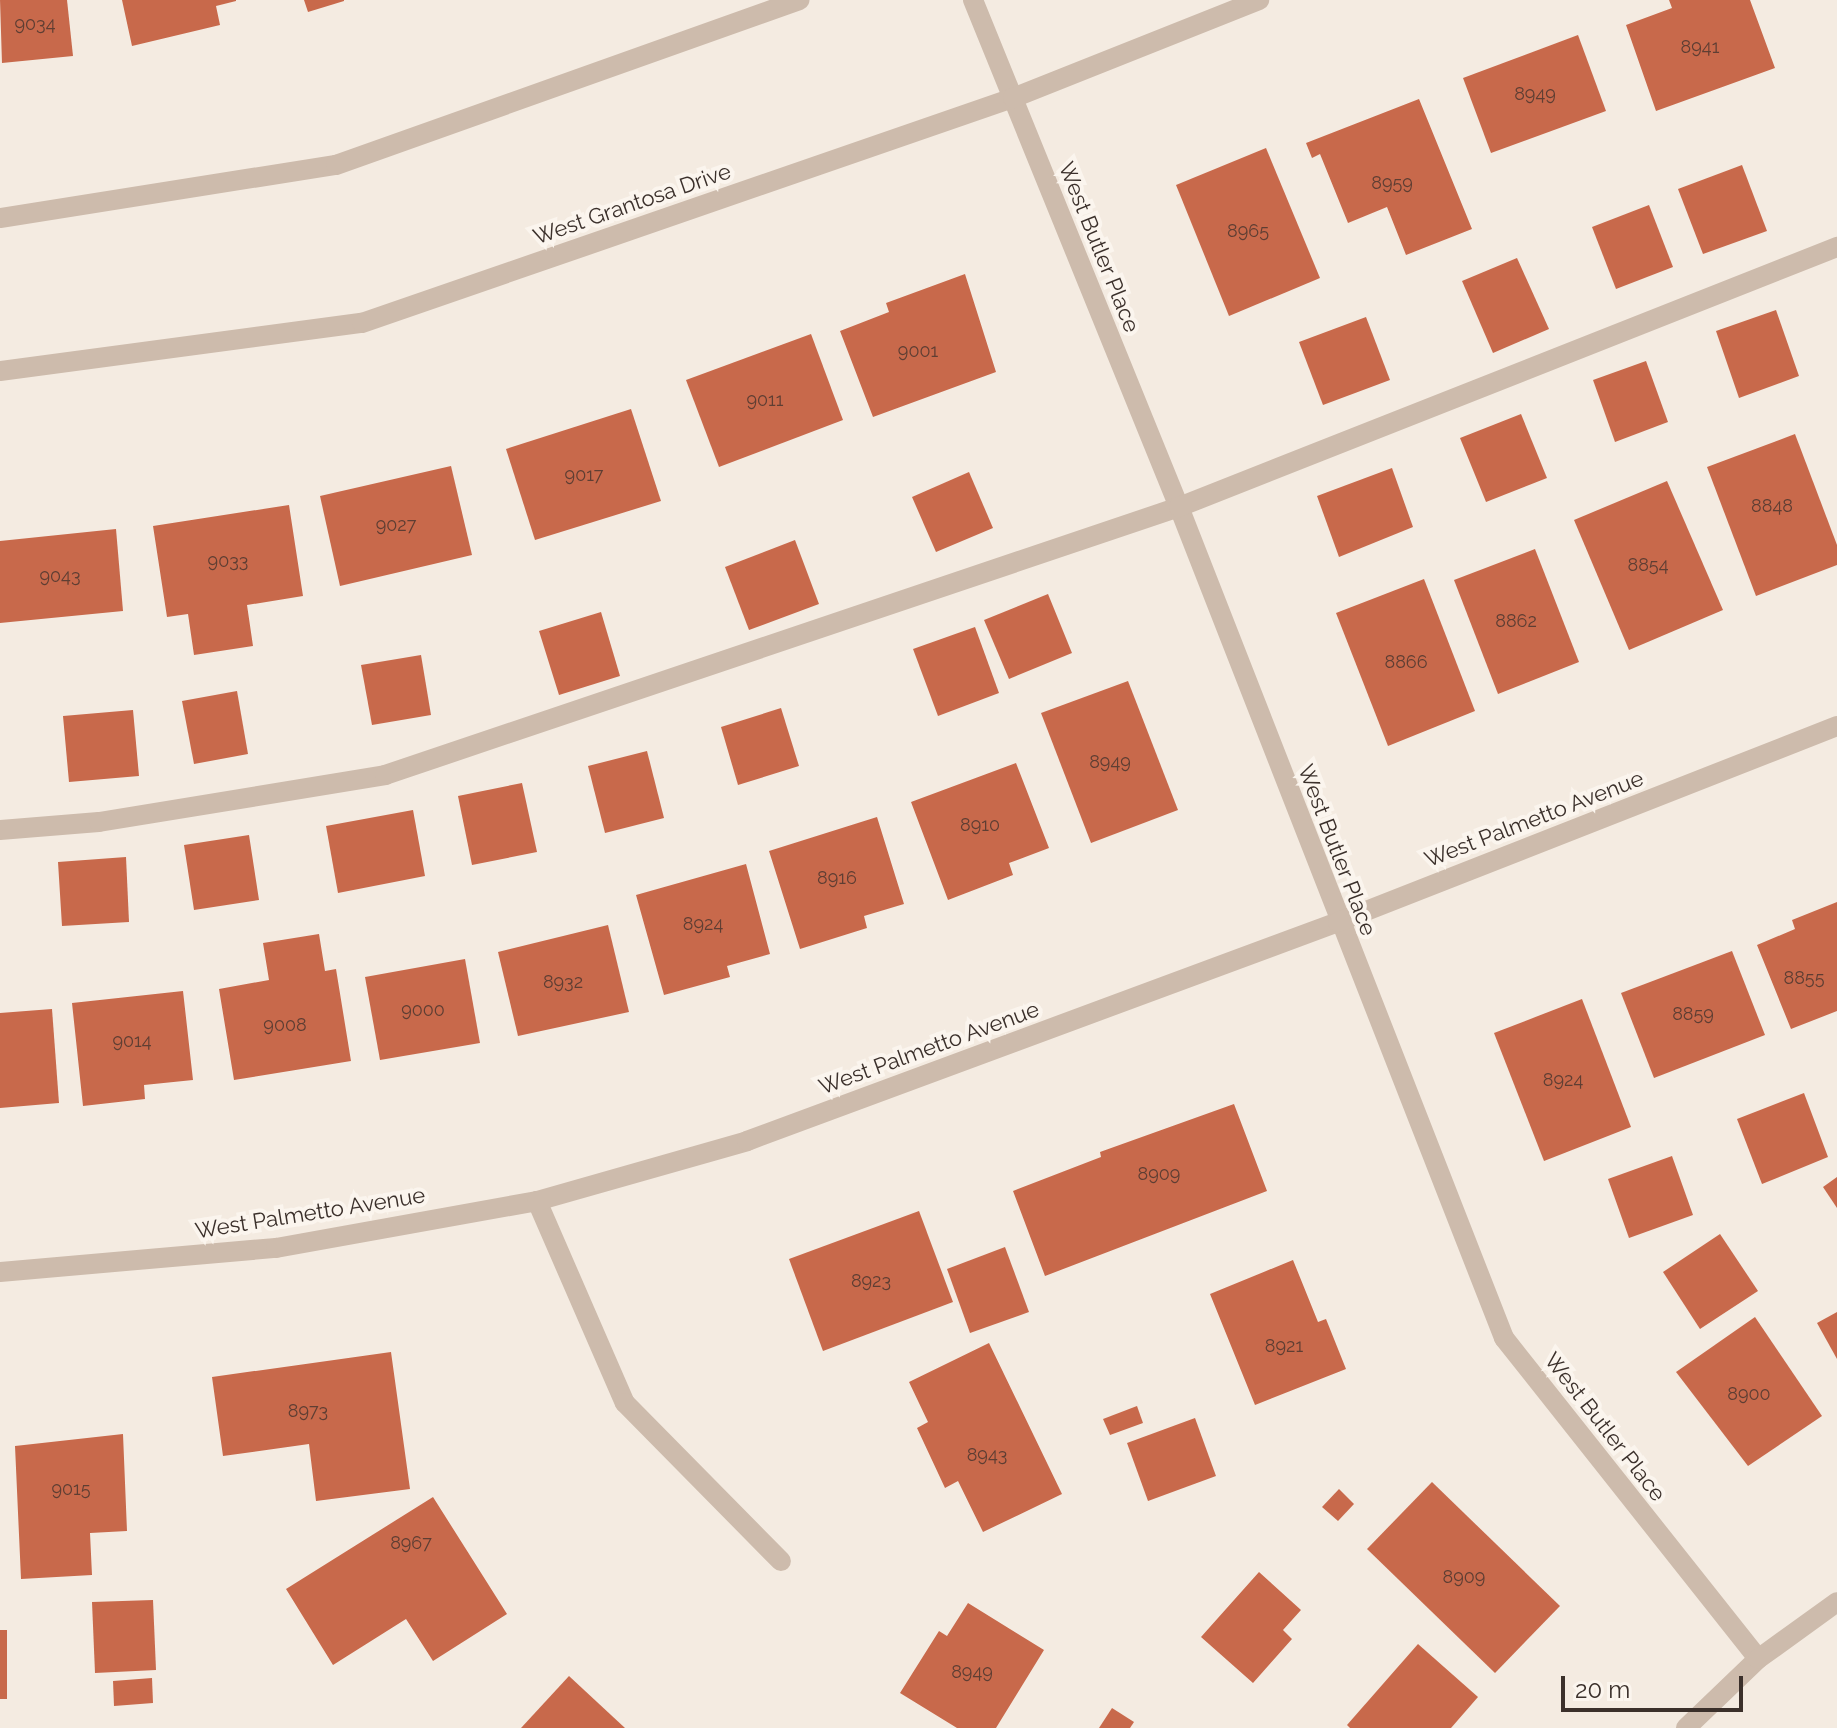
<!DOCTYPE html>
<style>
body{margin:0}
#map{position:relative;width:1837px;height:1728px;overflow:hidden;background:#f4ebe1;font-family:Raleway,sans-serif}
div>[style]{position:absolute}
.building>*{inset:0;background:#c8694b}
.minor>*{height:20px;margin:-10px;padding:0 10px;transform-origin:10px;border-radius:10px;background:#cdbbac}
span{translate:-50% -50%;white-space:nowrap;text-align:center;line-height:1.15;-webkit-text-stroke:8px #fbf5ee;paint-order:stroke}
.number-label{font-size:18px;color:#5e3e33}
.number-label span{-webkit-text-stroke-width:0}
.street-label{font-size:22px;color:#3b302b}
.scale{position:absolute;left:1561px;top:1676px;width:182px;height:36px;box-sizing:border-box;border:4px solid #3b302b;border-top:0;padding-left:10px;font-size:24px;line-height:28px;white-space:nowrap;color:#3b302b;-webkit-text-stroke:6px #fbf5ee;paint-order:stroke}
</style>
<div id="map">
<div class="building">
<div style="clip-path:polygon(0 0,67px 0,73px 56px,2px 63px)"></div>
<div style="clip-path:polygon(122px 0,236px 0,236px 1px,216px 6px,220px 25px,132px 46px)"></div>
<div style="clip-path:polygon(304px 0,344px 0,344px 1px,308px 12px)"></div>
<div style="clip-path:polygon(1669px 0,1750px 0,1775px 68px,1656px 111px,1626px 25px,1672px 8px)"></div>
<div style="clip-path:polygon(1578px 35px,1606px 111px,1491px 153px,1463px 78px)"></div>
<div style="clip-path:polygon(1419px 99px,1472px 229px,1406px 255px,1387px 207px,1348px 223px,1320px 154px,1312px 158px,1306px 143px)"></div>
<div style="clip-path:polygon(1266px 148px,1320px 278px,1229px 316px,1176px 185px)"></div>
<div style="clip-path:polygon(1742px 165px,1767px 231px,1703px 254px,1678px 189px)"></div>
<div style="clip-path:polygon(1649px 205px,1673px 267px,1616px 289px,1592px 227px)"></div>
<div style="clip-path:polygon(1517px 258px,1549px 329px,1493px 353px,1462px 281px)"></div>
<div style="clip-path:polygon(965px 274px,996px 372px,873px 417px,840px 331px,889px 312px,886px 303px)"></div>
<div style="clip-path:polygon(1776px 310px,1799px 376px,1739px 398px,1716px 331px)"></div>
<div style="clip-path:polygon(1366px 317px,1390px 380px,1323px 405px,1299px 342px)"></div>
<div style="clip-path:polygon(811px 334px,843px 420px,719px 467px,686px 380px)"></div>
<div style="clip-path:polygon(1646px 361px,1668px 422px,1615px 442px,1593px 380px)"></div>
<div style="clip-path:polygon(631px 409px,661px 501px,535px 540px,506px 449px)"></div>
<div style="clip-path:polygon(1521px 414px,1547px 478px,1486px 502px,1460px 438px)"></div>
<div style="clip-path:polygon(1795px 434px,1837px 545px,1837px 565px,1756px 596px,1707px 467px)"></div>
<div style="clip-path:polygon(451px 466px,472px 555px,340px 586px,320px 496px)"></div>
<div style="clip-path:polygon(1392px 468px,1413px 527px,1339px 557px,1317px 496px)"></div>
<div style="clip-path:polygon(969px 472px,993px 528px,936px 552px,912px 497px)"></div>
<div style="clip-path:polygon(1667px 481px,1723px 610px,1629px 650px,1574px 520px)"></div>
<div style="clip-path:polygon(289px 505px,303px 596px,247px 605px,253px 646px,194px 655px,188px 614px,167px 617px,153px 526px)"></div>
<div style="clip-path:polygon(116px 529px,123px 611px,0 623px,0 541px)"></div>
<div style="clip-path:polygon(795px 540px,819px 604px,749px 630px,725px 567px)"></div>
<div style="clip-path:polygon(1535px 549px,1579px 662px,1498px 694px,1454px 580px)"></div>
<div style="clip-path:polygon(1424px 579px,1475px 711px,1388px 746px,1336px 613px)"></div>
<div style="clip-path:polygon(1048px 594px,1072px 653px,1009px 679px,984px 620px)"></div>
<div style="clip-path:polygon(601px 612px,620px 676px,559px 695px,539px 631px)"></div>
<div style="clip-path:polygon(975px 627px,999px 693px,938px 716px,913px 649px)"></div>
<div style="clip-path:polygon(421px 655px,431px 715px,372px 725px,361px 665px)"></div>
<div style="clip-path:polygon(1128px 681px,1178px 810px,1091px 843px,1041px 713px)"></div>
<div style="clip-path:polygon(237px 691px,248px 754px,194px 764px,182px 701px)"></div>
<div style="clip-path:polygon(781px 708px,799px 766px,738px 785px,721px 727px)"></div>
<div style="clip-path:polygon(133px 710px,139px 776px,69px 782px,63px 716px)"></div>
<div style="clip-path:polygon(647px 751px,664px 818px,605px 833px,588px 766px)"></div>
<div style="clip-path:polygon(1016px 763px,1049px 848px,1009px 863px,1013px 875px,948px 900px,911px 802px)"></div>
<div style="clip-path:polygon(522px 783px,537px 852px,472px 865px,458px 796px)"></div>
<div style="clip-path:polygon(413px 810px,425px 876px,338px 893px,326px 826px)"></div>
<div style="clip-path:polygon(877px 817px,904px 904px,864px 916px,867px 928px,800px 949px,769px 851px)"></div>
<div style="clip-path:polygon(249px 835px,259px 900px,194px 910px,184px 845px)"></div>
<div style="clip-path:polygon(126px 857px,129px 922px,62px 926px,58px 862px)"></div>
<div style="clip-path:polygon(746px 864px,770px 954px,727px 966px,730px 977px,664px 995px,636px 895px)"></div>
<div style="clip-path:polygon(1837px 902px,1837px 1011px,1791px 1029px,1757px 945px,1795px 929px,1792px 920px)"></div>
<div style="clip-path:polygon(608px 925px,629px 1012px,518px 1036px,498px 952px)"></div>
<div style="clip-path:polygon(319px 934px,325px 971px,336px 969px,351px 1061px,234px 1080px,219px 989px,269px 980px,263px 943px)"></div>
<div style="clip-path:polygon(1732px 951px,1765px 1035px,1654px 1078px,1621px 993px)"></div>
<div style="clip-path:polygon(465px 959px,480px 1043px,380px 1060px,365px 977px)"></div>
<div style="clip-path:polygon(183px 991px,193px 1080px,144px 1085px,145px 1099px,83px 1106px,72px 1003px)"></div>
<div style="clip-path:polygon(1582px 999px,1631px 1127px,1544px 1161px,1494px 1033px)"></div>
<div style="clip-path:polygon(52px 1009px,59px 1103px,0 1108px,0 1013px)"></div>
<div style="clip-path:polygon(1804px 1093px,1828px 1157px,1762px 1184px,1737px 1119px)"></div>
<div style="clip-path:polygon(1234px 1104px,1267px 1191px,1045px 1276px,1013px 1191px,1101px 1157px,1100px 1152px)"></div>
<div style="clip-path:polygon(1672px 1156px,1693px 1215px,1629px 1238px,1608px 1179px)"></div>
<div style="clip-path:polygon(1837px 1177px,1837px 1208px,1823px 1187px)"></div>
<div style="clip-path:polygon(919px 1211px,953px 1302px,823px 1351px,789px 1259px)"></div>
<div style="clip-path:polygon(1720px 1234px,1758px 1291px,1700px 1329px,1663px 1272px)"></div>
<div style="clip-path:polygon(1005px 1247px,1029px 1312px,970px 1333px,947px 1269px)"></div>
<div style="clip-path:polygon(1293px 1260px,1318px 1322px,1326px 1319px,1346px 1369px,1255px 1405px,1210px 1294px)"></div>
<div style="clip-path:polygon(1837px 1312px,1837px 1359px,1817px 1323px)"></div>
<div style="clip-path:polygon(1755px 1317px,1822px 1416px,1748px 1466px,1676px 1372px)"></div>
<div style="clip-path:polygon(989px 1343px,1062px 1494px,983px 1532px,958px 1481px,945px 1488px,917px 1428px,928px 1422px,909px 1382px)"></div>
<div style="clip-path:polygon(391px 1352px,410px 1489px,316px 1501px,309px 1444px,223px 1456px,212px 1377px)"></div>
<div style="clip-path:polygon(1137px 1406px,1143px 1423px,1110px 1435px,1103px 1419px)"></div>
<div style="clip-path:polygon(1195px 1418px,1216px 1476px,1148px 1501px,1127px 1443px)"></div>
<div style="clip-path:polygon(123px 1434px,127px 1531px,90px 1533px,92px 1575px,21px 1579px,15px 1446px)"></div>
<div style="clip-path:polygon(1432px 1482px,1560px 1606px,1495px 1673px,1367px 1549px)"></div>
<div style="clip-path:polygon(1339px 1489px,1354px 1504px,1338px 1521px,1322px 1507px)"></div>
<div style="clip-path:polygon(433px 1497px,507px 1614px,433px 1661px,406px 1619px,333px 1665px,286px 1589px)"></div>
<div style="clip-path:polygon(1259px 1572px,1301px 1610px,1283px 1630px,1292px 1639px,1253px 1683px,1201px 1637px)"></div>
<div style="clip-path:polygon(153px 1600px,156px 1670px,95px 1673px,92px 1602px)"></div>
<div style="clip-path:polygon(968px 1603px,1044px 1650px,996px 1728px,957px 1728px,900px 1693px,939px 1631px,947px 1636px)"></div>
<div style="clip-path:polygon(0 1630px,7px 1630px,7px 1699px,0 1699px)"></div>
<div style="clip-path:polygon(1418px 1644px,1478px 1697px,1451px 1728px,1350px 1728px,1347px 1725px)"></div>
<div style="clip-path:polygon(569px 1676px,625px 1728px,521px 1728px)"></div>
<div style="clip-path:polygon(152px 1678px,153px 1703px,114px 1706px,113px 1681px)"></div>
<div style="clip-path:polygon(1112px 1708px,1134px 1722px,1130px 1728px,1099px 1728px)"></div>
</div>
<div class="minor">
<div style="left:973px;top:0;width:547px;rotate:67.89deg"></div>
<div style="left:1179px;top:507px;width:892px;rotate:68.64deg"></div>
<div style="left:1504px;top:1338px;width:409px;rotate:51.6deg"></div>
<div style="left:0;top:218px;width:340px;rotate:-9deg"></div>
<div style="left:336px;top:165px;width:492px;rotate:-19.6deg"></div>
<div style="left:0;top:371px;width:365px;rotate:-7.6deg"></div>
<div style="left:362px;top:323px;width:689px;rotate:-19.07deg"></div>
<div style="left:1013px;top:98px;width:265px;rotate:-21.7deg"></div>
<div style="left:0;top:830px;width:99px;rotate:-4.6deg"></div>
<div style="left:99px;top:822px;width:290px;rotate:-9.3deg"></div>
<div style="left:385px;top:775px;width:838px;rotate:-18.65deg"></div>
<div style="left:1179px;top:507px;width:708px;rotate:-21.56deg"></div>
<div style="left:537px;top:1201px;width:220px;rotate:66.5deg"></div>
<div style="left:625px;top:1403px;width:222px;rotate:45.4deg"></div>
<div style="left:0;top:1272px;width:277px;rotate:-5deg"></div>
<div style="left:276px;top:1248px;width:265px;rotate:-10.2deg"></div>
<div style="left:537px;top:1201px;width:218px;rotate:-15.9deg"></div>
<div style="left:747px;top:1141px;width:630px;rotate:-20.33deg"></div>
<div style="left:1338px;top:922px;width:536px;rotate:-21.44deg"></div>
<div style="left:1686px;top:1728px;width:100px;rotate:-43.8deg"></div>
<div style="left:1758px;top:1659px;width:97px;rotate:-35.8deg"></div>
</div>
<div class="number-label">
<span style="left:35px;top:24px">9034</span>
<span style="left:1700px;top:47px">8941</span>
<span style="left:1535px;top:94px">8949</span>
<span style="left:1392px;top:183px">8959</span>
<span style="left:1248px;top:231px">8965</span>
<span style="left:918px;top:351px">9001</span>
<span style="left:765px;top:400px">9011</span>
<span style="left:584px;top:475px">9017</span>
<span style="left:1772px;top:506px">8848</span>
<span style="left:396px;top:525px">9027</span>
<span style="left:228px;top:561px">9033</span>
<span style="left:1648px;top:565px">8854</span>
<span style="left:60px;top:576px">9043</span>
<span style="left:1516px;top:621px">8862</span>
<span style="left:1406px;top:662px">8866</span>
<span style="left:1110px;top:762px">8949</span>
<span style="left:980px;top:825px">8910</span>
<span style="left:837px;top:878px">8916</span>
<span style="left:703px;top:924px">8924</span>
<span style="left:1804px;top:978px">8855</span>
<span style="left:563px;top:982px">8932</span>
<span style="left:423px;top:1010px">9000</span>
<span style="left:1693px;top:1014px">8859</span>
<span style="left:285px;top:1025px">9008</span>
<span style="left:132px;top:1041px">9014</span>
<span style="left:1563px;top:1080px">8924</span>
<span style="left:1159px;top:1174px">8909</span>
<span style="left:871px;top:1281px">8923</span>
<span style="left:1284px;top:1346px">8921</span>
<span style="left:1749px;top:1394px">8900</span>
<span style="left:308px;top:1411px">8973</span>
<span style="left:987px;top:1455px">8943</span>
<span style="left:71px;top:1489px">9015</span>
<span style="left:411px;top:1543px">8967</span>
<span style="left:1464px;top:1577px">8909</span>
<span style="left:972px;top:1672px">8949</span>
</div>
<div class="street-label">
<span style="left:632px;top:204px;rotate:-19deg">West Grantosa Drive</span>
<span style="left:1099px;top:247px;rotate:68deg">West Butler Place</span>
<span style="left:1534px;top:819px;rotate:-21deg">West Palmetto Avenue</span>
<span style="left:1337px;top:850px;rotate:69deg">West Butler Place</span>
<span style="left:929px;top:1048px;rotate:-20deg">West Palmetto Avenue</span>
<span style="left:310px;top:1213px;rotate:-9deg">West Palmetto Avenue</span>
<span style="left:1605px;top:1427px;rotate:52deg">West Butler Place</span>
</div>
<div class="scale">20 m</div>
</div>
